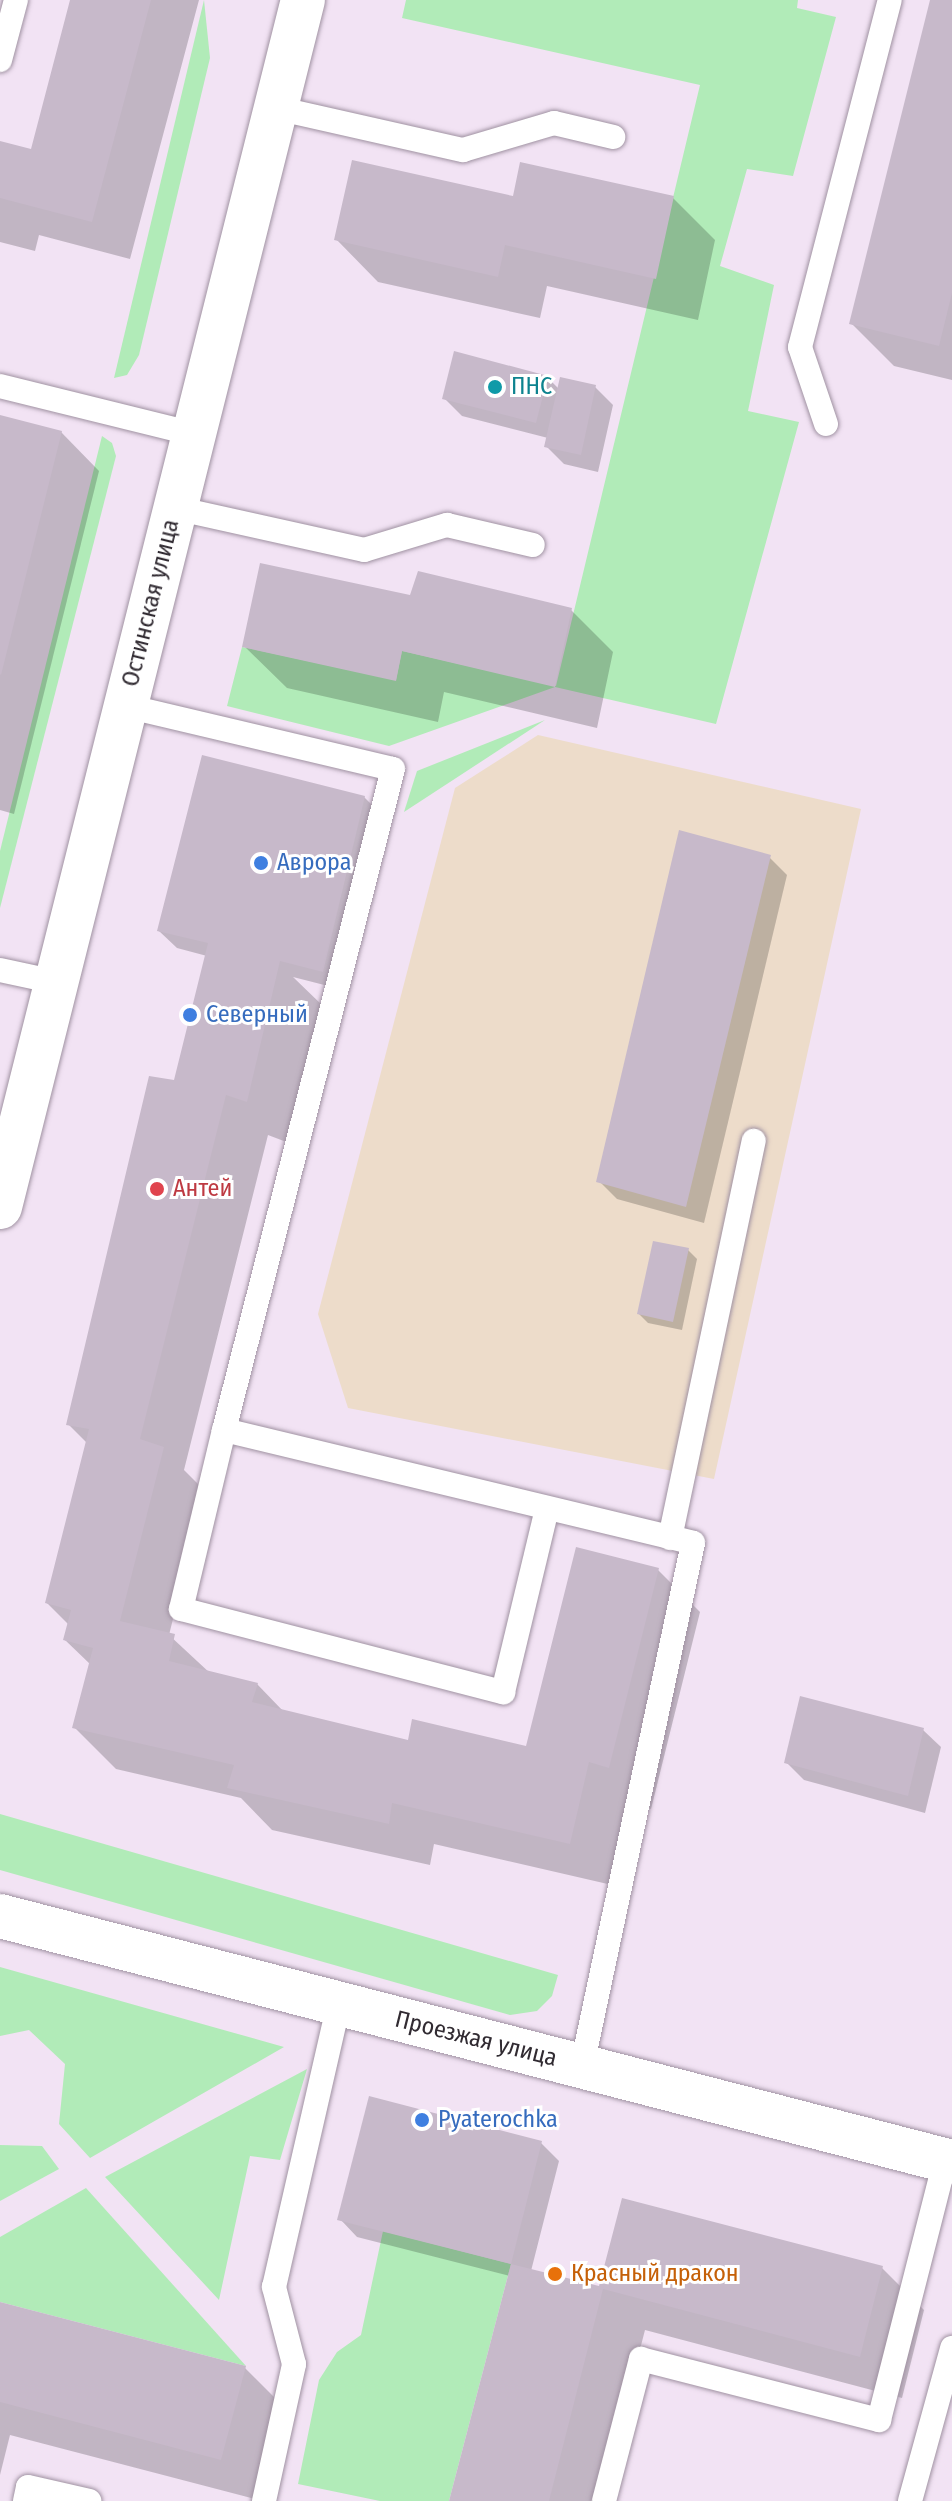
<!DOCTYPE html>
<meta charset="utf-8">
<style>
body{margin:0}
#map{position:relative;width:952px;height:2501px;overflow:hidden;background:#f2e3f4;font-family:"Fira Sans Condensed",sans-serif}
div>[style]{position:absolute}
.education>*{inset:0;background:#eddcca}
.green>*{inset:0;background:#b1ebb8}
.shadow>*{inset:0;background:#0003}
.building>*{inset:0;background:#c7b9ca}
.roads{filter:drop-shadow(0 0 2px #a092a2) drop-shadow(0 0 2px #a092a2)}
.lane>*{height:24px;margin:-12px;padding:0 12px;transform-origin:12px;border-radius:12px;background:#fff}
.street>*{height:44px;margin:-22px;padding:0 22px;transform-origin:22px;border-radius:22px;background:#fff}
.secondary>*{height:44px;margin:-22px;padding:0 22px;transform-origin:22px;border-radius:22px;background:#fff}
.dots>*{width:22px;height:22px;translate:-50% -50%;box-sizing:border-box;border:4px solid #fff;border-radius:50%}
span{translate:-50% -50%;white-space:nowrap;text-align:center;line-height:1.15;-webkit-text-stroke:6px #fff;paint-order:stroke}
.culture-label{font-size:24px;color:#0d838f}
.left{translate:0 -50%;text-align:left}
.street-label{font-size:24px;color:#312b32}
.shop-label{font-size:24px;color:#366cbe}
.health-label{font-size:24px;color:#be3a42}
.food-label{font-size:24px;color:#c56008}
</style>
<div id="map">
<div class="education">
<div style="clip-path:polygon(538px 735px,861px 809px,714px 1479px,348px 1408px,318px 1314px,455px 788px)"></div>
</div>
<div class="green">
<div style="clip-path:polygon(204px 0,210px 58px,139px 355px,127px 375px,114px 378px)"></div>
<div style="clip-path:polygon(406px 0,798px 0,797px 8px,836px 17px,793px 176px,747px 169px,720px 266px,774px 285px,748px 411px,799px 422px,716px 724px,555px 687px,389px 746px,227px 706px,242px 647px,396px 680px,402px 651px,556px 686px,700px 85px,402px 18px)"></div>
<div style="clip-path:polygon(102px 436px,112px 443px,116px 456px,0 908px,0 851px)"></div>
<div style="clip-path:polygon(545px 720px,404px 812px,417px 771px)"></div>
<div style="clip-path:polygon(0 1814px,558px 1975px,552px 1996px,537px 2011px,510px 2015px,0 1870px)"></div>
<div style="clip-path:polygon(0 1967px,284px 2047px,90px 2158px,59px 2124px,65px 2064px,29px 2030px,0 2036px)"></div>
<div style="clip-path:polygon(307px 2069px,280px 2160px,250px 2156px,219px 2300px,105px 2177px)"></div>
<div style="clip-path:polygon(0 2145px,42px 2146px,59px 2169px,0 2201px)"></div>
<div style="clip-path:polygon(86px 2188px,246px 2366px,0 2302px,0 2237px)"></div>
<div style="clip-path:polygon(383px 2231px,511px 2264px,449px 2501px,380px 2501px,298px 2484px,319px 2380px,337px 2352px,361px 2335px)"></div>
</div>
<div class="shadow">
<div style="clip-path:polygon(72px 0,199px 0,130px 259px,39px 235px,35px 251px,0 242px,0 143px,32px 151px)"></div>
<div style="clip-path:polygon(932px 0,952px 0,952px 380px,894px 366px,852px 324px)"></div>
<div style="clip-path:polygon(514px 198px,673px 198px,715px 240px,698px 320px,547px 286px,540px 318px,378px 282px,336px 239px)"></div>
<div style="clip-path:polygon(547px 377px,559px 389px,595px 387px,613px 405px,598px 472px,564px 464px,546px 446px,548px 438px,462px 416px,444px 398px)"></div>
<div style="clip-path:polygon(0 417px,61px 432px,99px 471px,14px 814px,0 810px)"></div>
<div style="clip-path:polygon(412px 598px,571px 610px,613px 652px,597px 728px,444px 692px,438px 722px,287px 688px,244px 646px)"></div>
<div style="clip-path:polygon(364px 797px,382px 815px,340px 989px,293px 977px,322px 1005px,289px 1143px,268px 1135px,184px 1470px,205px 1491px,169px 1635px,211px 1674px,257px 1684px,284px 1712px,410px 1742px,528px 1748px,658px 1570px,700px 1612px,651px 1809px,631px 1803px,612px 1885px,434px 1844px,430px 1865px,272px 1830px,241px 1798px,116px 1769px,74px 1727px,91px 1665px,65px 1640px,69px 1625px,47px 1603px,87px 1443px,68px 1424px,175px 1083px,207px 956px,177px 948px,159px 931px)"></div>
<div style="clip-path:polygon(769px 857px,787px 875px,704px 1223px,617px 1199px,599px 1181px)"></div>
<div style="clip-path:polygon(688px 1250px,697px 1259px,682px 1330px,648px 1323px,639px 1314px)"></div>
<div style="clip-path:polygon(923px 1730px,941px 1747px,925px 1813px,804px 1780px,786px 1762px)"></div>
<div style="clip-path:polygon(541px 2143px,559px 2161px,531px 2271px,601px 2288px,882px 2268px,924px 2310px,902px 2398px,645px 2330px,601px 2501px,451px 2501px,510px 2276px,357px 2237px,340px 2219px)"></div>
<div style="clip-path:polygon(0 2304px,245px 2368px,287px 2410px,263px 2501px,10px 2435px,0 2475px)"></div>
</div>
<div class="building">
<div style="clip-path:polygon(70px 0,151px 0,92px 222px,0 198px,0 141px,31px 149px)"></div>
<div style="clip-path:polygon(930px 0,952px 0,952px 293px,939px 346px,849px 324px)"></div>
<div style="clip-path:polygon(352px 160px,513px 196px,520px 162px,674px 196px,656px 279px,505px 245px,498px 277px,334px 240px)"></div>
<div style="clip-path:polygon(454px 351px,548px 376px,536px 423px,442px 399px)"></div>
<div style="clip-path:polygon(560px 377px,596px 385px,581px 455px,544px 447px)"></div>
<div style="clip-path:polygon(0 415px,62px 431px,1px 675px,0 674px)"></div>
<div style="clip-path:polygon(260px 563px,410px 595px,418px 571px,572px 608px,555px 687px,402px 651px,396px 681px,242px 647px)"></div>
<div style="clip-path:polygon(202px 755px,365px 796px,323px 972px,280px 961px,247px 1102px,226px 1095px,140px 1439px,164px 1447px,120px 1621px,175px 1634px,169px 1661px,258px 1683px,252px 1702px,408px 1740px,412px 1719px,526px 1746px,576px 1547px,659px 1568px,609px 1768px,589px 1762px,570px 1844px,392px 1803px,389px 1824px,227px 1788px,234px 1765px,72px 1728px,93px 1648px,63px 1640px,71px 1610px,45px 1603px,89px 1429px,66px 1425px,149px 1076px,174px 1080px,208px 943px,157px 931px)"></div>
<div style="clip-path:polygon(679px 830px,771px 855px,686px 1207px,596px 1182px)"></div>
<div style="clip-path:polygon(653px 1241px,689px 1248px,673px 1322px,637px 1314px)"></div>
<div style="clip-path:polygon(800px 1696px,924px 1728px,908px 1796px,784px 1763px)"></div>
<div style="clip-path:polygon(369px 2096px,542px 2141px,511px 2264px,337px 2220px)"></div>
<div style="clip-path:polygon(622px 2198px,883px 2266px,860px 2357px,603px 2289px,549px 2501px,449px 2501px,511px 2264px,599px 2286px)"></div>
<div style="clip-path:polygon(0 2302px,246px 2366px,221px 2460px,0 2402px)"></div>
</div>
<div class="roads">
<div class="lane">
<div style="left:0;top:60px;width:62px;rotate:-75.1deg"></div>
<div style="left:276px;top:108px;width:192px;rotate:12.7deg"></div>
<div style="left:463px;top:150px;width:95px;rotate:-16.5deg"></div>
<div style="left:554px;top:123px;width:61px;rotate:13.3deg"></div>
<div style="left:0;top:386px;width:200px;rotate:13.9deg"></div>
<div style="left:826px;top:424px;width:81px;rotate:-108.7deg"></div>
<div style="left:800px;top:347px;width:358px;rotate:-75.5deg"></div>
<div style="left:175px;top:508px;width:194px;rotate:12.5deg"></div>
<div style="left:364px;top:550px;width:87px;rotate:-16.8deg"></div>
<div style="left:447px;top:525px;width:88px;rotate:13.1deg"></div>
<div style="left:126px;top:706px;width:274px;rotate:13.3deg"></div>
<div style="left:393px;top:769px;width:682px;rotate:104.34deg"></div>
<div style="left:224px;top:1430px;width:482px;rotate:13.5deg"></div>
<div style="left:693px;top:1543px;width:535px;rotate:101.98deg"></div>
<div style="left:0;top:970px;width:57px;rotate:12.1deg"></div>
<div style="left:224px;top:1430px;width:184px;rotate:103.5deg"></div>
<div style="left:181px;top:1609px;width:333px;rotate:14.5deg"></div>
<div style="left:503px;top:1692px;width:188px;rotate:-76.5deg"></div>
<div style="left:670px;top:1538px;width:406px;rotate:-78.1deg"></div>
<div style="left:25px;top:2501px;width:14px;rotate:-78deg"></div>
<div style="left:28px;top:2487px;width:63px;rotate:12.9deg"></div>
<div style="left:264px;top:2501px;width:140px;rotate:-77.6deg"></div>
<div style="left:294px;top:2364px;width:80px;rotate:-104.6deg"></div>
<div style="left:274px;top:2287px;width:290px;rotate:-77.1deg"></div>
<div style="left:604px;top:2501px;width:147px;rotate:-75.4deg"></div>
<div style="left:641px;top:2359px;width:246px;rotate:14.4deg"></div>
<div style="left:879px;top:2420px;width:267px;rotate:-75.7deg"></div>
<div style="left:910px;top:2501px;width:159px;rotate:-74.6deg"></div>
</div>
<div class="street">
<div style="left:0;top:1916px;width:983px;rotate:14.49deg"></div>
</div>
<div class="secondary">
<div style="left:0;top:1207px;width:1244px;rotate:-75.91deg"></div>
</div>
</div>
<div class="dots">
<div style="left:495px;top:387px;background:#0f9aa8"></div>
<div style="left:261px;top:863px;background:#3f7fe0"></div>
<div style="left:190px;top:1015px;background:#3f7fe0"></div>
<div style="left:157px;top:1189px;background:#e0444e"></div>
<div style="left:422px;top:2120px;background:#3f7fe0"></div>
<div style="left:555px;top:2274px;background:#e8710a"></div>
</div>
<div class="culture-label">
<span class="left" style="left:511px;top:387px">ПНС</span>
</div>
<div class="street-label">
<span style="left:151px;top:603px;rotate:-76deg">Остинская улица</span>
<span style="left:476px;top:2039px;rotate:14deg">Проезжая улица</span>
</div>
<div class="shop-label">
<span class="left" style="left:277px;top:863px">Аврора</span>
<span class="left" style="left:206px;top:1015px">Северный</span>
<span class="left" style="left:438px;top:2120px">Pyaterochka</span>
</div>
<div class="health-label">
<span class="left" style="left:173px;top:1189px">Антей</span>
</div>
<div class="food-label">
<span class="left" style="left:571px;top:2274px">Красный дракон</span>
</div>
</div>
